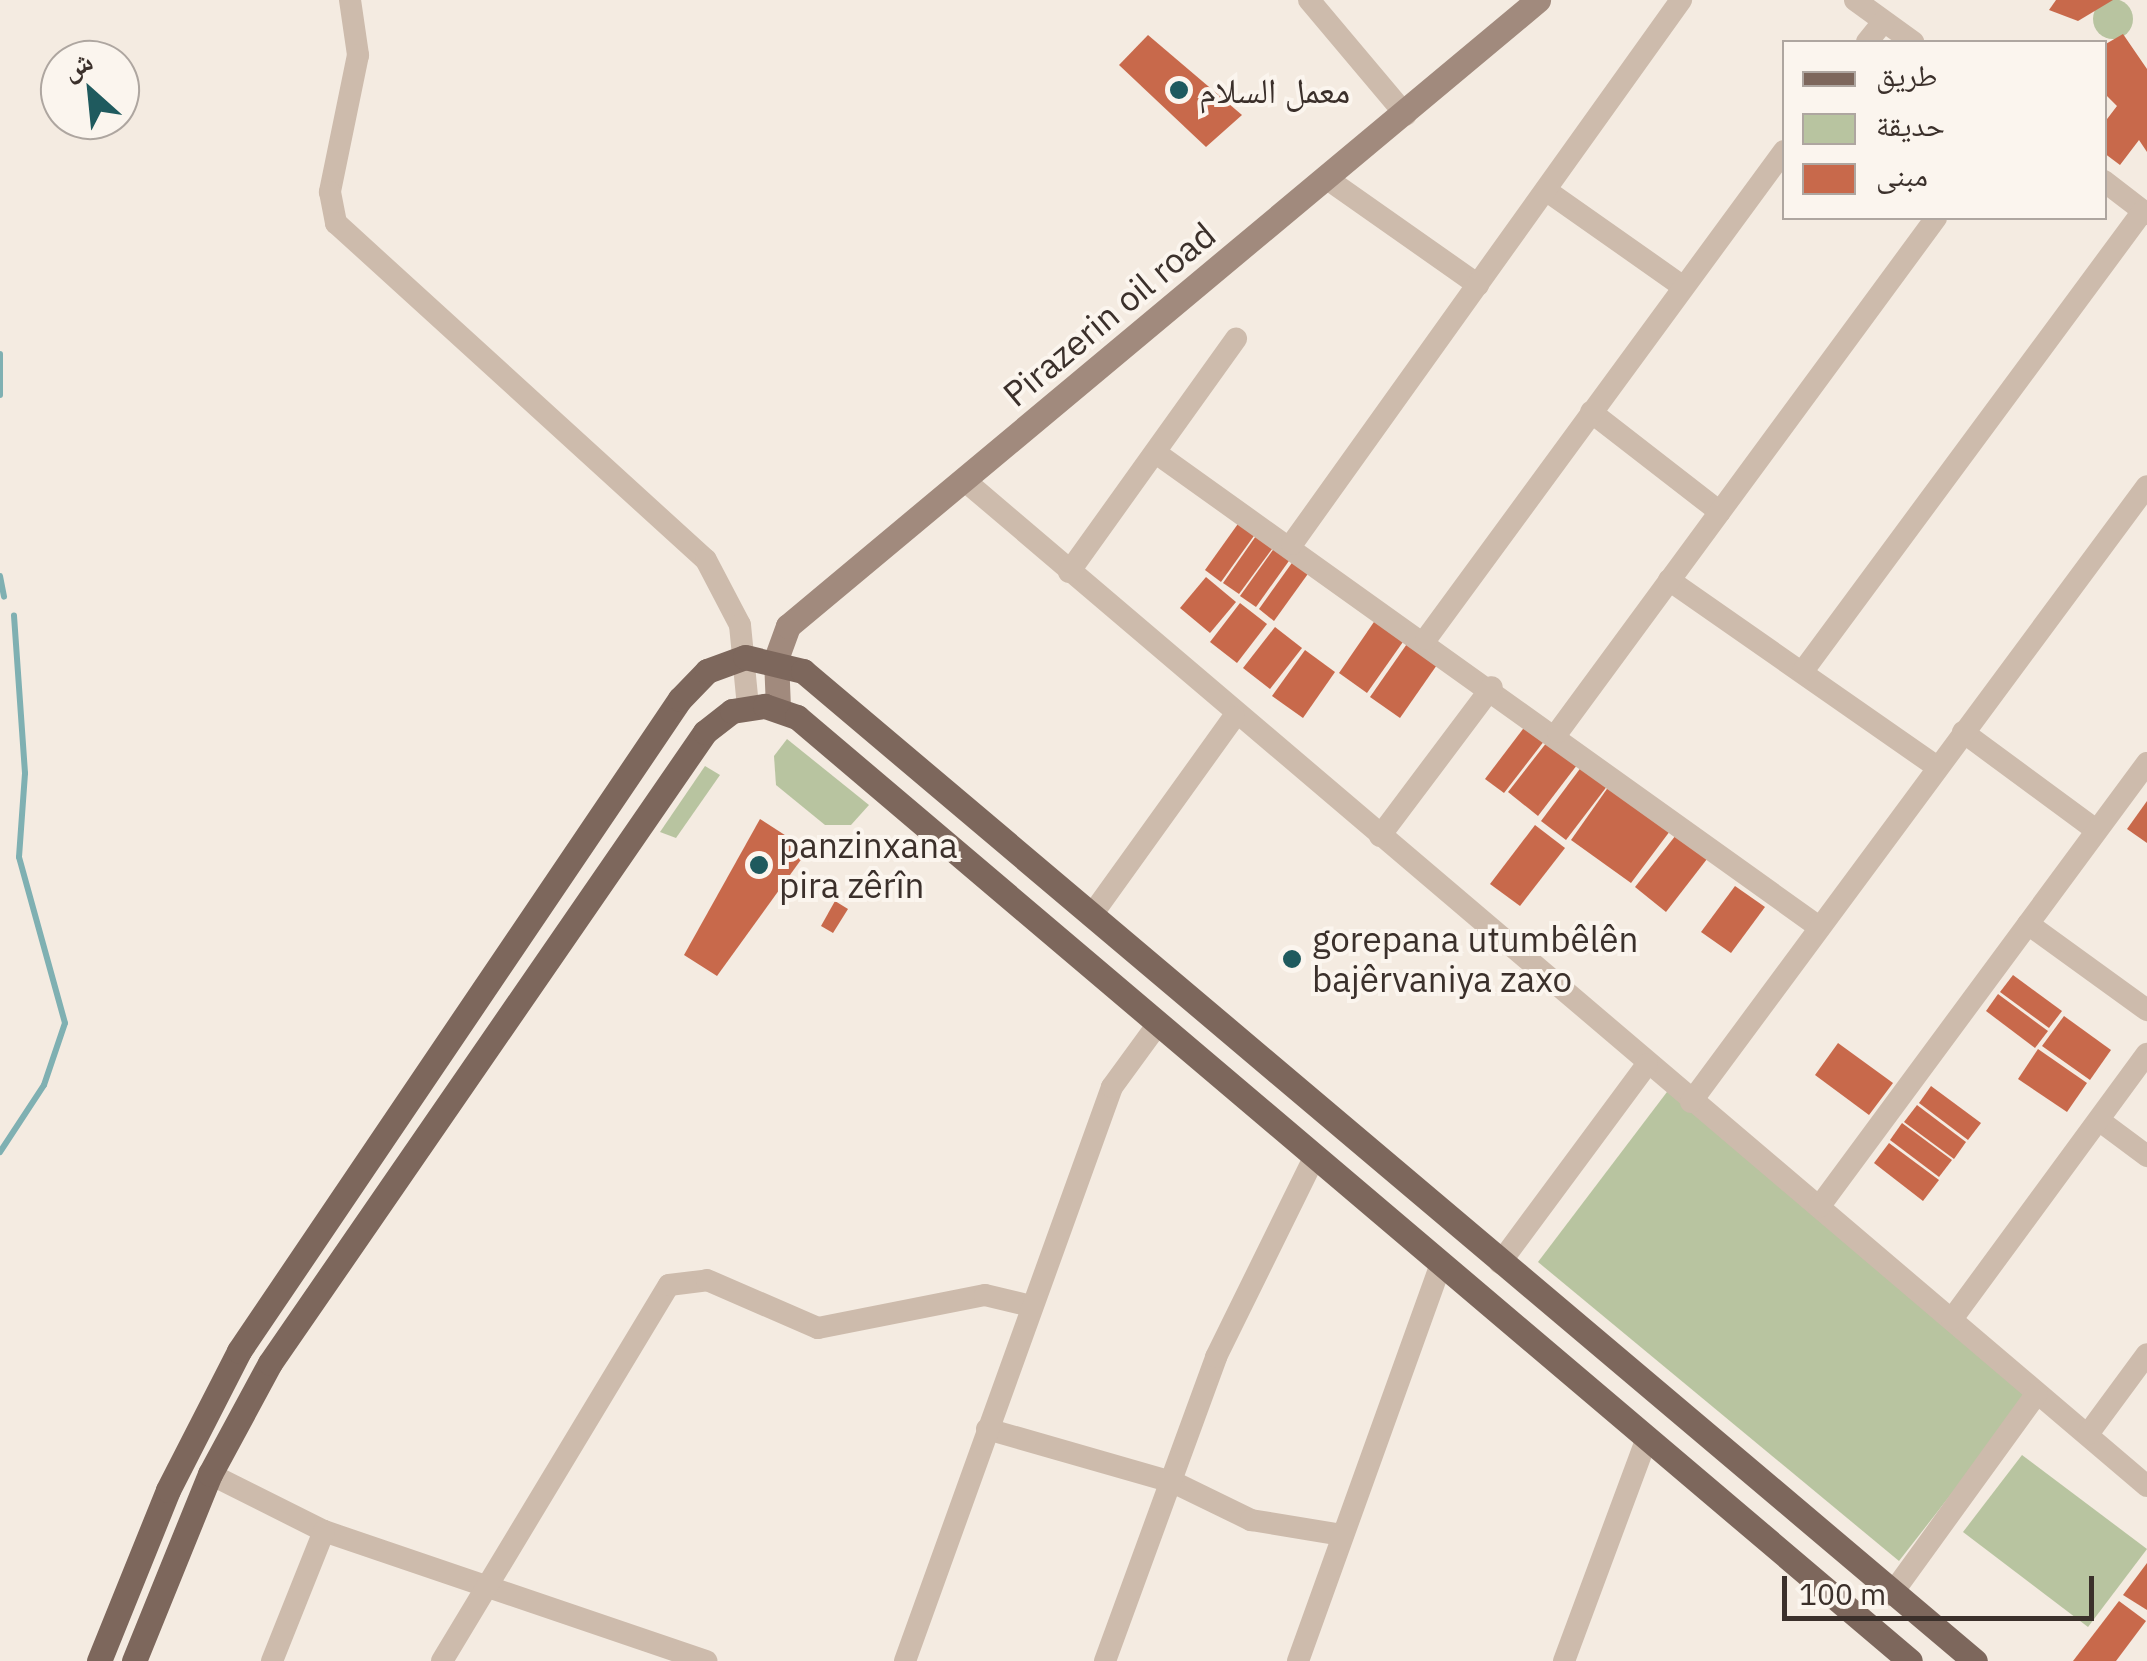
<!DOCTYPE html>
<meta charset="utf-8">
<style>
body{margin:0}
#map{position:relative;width:2147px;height:1661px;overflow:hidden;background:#f4ebe1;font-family:"IBM Plex Sans","Noto Naskh Arabic",sans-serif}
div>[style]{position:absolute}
.green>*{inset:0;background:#b8c4a0}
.round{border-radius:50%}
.stream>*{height:6px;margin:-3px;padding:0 3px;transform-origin:3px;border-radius:3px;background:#7fb0b2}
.building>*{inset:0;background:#c8694b}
.minor>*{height:22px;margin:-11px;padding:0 11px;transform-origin:11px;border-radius:11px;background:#cdbbac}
.secondary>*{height:25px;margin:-12.5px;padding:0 12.5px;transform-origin:12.5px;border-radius:12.5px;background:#a18a7d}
.primary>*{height:25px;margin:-12.5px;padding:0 12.5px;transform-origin:12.5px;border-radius:12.5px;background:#7d675c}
.dots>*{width:28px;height:28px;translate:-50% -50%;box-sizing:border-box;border:5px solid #fbf5ee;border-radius:50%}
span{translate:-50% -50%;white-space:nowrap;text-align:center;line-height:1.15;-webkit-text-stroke:8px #fbf5ee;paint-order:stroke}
.poi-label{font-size:35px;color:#3b302b}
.left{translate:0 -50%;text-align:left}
.street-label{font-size:35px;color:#3b302b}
.legend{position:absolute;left:1782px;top:40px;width:325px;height:180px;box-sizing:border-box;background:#fbf5ee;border:2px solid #aea6a0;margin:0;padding:12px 18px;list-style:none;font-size:30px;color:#3b302b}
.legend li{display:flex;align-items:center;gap:20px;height:50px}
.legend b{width:50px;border:2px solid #aea6a0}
.north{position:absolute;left:40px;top:40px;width:100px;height:100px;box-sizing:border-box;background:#fbf5ee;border:2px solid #aea6a0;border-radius:50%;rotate:333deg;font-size:28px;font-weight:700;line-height:40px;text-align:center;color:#3b302b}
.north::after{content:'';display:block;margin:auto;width:35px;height:45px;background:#1f5a5e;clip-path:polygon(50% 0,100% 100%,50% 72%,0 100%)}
.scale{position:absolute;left:1782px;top:1576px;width:312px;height:45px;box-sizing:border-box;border:5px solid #3b302b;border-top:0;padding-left:12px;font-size:30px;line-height:35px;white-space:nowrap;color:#3b302b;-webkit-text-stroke:8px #fbf5ee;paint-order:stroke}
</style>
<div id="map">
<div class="green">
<div class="round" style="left:2093px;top:-1px;width:40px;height:40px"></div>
<div style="clip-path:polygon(787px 739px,869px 805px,851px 825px,825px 825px,776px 785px,774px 756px)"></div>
<div style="clip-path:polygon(705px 766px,720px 775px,676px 838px,660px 832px)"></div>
<div style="clip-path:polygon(1670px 1088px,2034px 1388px,1899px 1561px,1538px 1262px)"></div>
<div style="clip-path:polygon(2022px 1455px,2147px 1549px,2088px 1627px,1963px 1532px)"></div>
</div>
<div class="stream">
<div style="left:0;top:354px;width:41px;rotate:90deg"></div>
<div style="left:0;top:576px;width:21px;rotate:79deg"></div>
<div style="left:0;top:1152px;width:80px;rotate:-56.7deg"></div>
<div style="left:44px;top:1085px;width:65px;rotate:-71.3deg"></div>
<div style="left:65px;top:1023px;width:172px;rotate:-105.5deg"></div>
<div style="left:19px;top:857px;width:84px;rotate:-85.9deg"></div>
<div style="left:25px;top:773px;width:158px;rotate:-94deg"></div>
</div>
<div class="building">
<div style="clip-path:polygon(2056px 0,2113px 0,2078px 21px,2049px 10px)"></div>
<div style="clip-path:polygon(2123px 34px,2147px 69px,2147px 152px,2139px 140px,2120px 165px,2104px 153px,2104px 123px,2117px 106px,2104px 93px,2104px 45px)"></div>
<div style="clip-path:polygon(1148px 35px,1242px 115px,1206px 147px,1119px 65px)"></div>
<div style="clip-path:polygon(1240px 521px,1256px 533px,1221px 582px,1205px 570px)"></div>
<div style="clip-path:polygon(1258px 533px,1275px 545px,1239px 594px,1223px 583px)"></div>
<div style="clip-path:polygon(1275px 547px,1291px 558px,1256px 607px,1240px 596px)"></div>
<div style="clip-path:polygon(1294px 560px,1310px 571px,1274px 621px,1259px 609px)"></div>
<div style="clip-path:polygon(1206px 577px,1236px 602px,1210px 633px,1180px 608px)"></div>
<div style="clip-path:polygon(1240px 603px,1267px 624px,1237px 663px,1210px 642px)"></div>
<div style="clip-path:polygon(1376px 619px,1405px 639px,1367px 693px,1339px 673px)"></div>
<div style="clip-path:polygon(1275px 627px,1302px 648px,1270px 689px,1243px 668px)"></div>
<div style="clip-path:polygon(1409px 641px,1439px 662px,1400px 718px,1370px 697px)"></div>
<div style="clip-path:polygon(1305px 650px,1335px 672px,1303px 718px,1272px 696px)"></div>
<div style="clip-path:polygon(1529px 721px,1548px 736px,1504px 793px,1485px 779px)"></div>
<div style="clip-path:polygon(1547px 742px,1577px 765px,1538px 816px,1508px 792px)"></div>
<div style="clip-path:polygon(1582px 766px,1608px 785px,1566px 840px,1541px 821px)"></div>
<div style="clip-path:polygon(1609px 786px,1670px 831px,1631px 883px,1571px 840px)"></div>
<div style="clip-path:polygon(2147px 801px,2147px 843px,2127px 829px)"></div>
<div style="clip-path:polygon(760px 819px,808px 850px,717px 976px,684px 955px)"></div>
<div style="clip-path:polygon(1535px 825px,1565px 848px,1520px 906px,1490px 884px)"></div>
<div style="clip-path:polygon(1676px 835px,1707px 859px,1666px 912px,1635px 887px)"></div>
<div style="clip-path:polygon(1735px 886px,1765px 907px,1731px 953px,1701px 932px)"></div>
<div style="clip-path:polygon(835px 901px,848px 909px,833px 933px,821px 926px)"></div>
<div style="clip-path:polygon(2013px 975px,2062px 1011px,2049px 1028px,2000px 992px)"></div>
<div style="clip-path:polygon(1998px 994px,2048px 1031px,2035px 1048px,1986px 1011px)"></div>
<div style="clip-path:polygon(2064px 1016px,2111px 1050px,2090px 1080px,2042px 1046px)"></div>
<div style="clip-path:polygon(1838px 1043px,1893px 1083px,1869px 1115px,1815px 1075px)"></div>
<div style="clip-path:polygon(2038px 1049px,2087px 1083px,2067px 1112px,2018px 1079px)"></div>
<div style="clip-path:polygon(1931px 1086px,1981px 1123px,1968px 1140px,1919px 1103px)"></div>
<div style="clip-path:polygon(1917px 1105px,1966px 1142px,1954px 1159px,1904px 1122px)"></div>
<div style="clip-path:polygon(1902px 1123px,1952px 1160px,1939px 1177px,1890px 1140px)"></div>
<div style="clip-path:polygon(1889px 1143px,1939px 1180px,1923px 1201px,1874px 1163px)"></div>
<div style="clip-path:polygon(2147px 1563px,2147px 1610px,2123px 1595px)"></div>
<div style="clip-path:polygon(2119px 1601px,2146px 1621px,2116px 1661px,2073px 1661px)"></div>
</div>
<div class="minor">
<div style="left:350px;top:0;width:56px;rotate:81.7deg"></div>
<div style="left:358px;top:55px;width:140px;rotate:101.6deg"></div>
<div style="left:330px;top:192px;width:32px;rotate:79deg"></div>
<div style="left:336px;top:223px;width:500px;rotate:42.33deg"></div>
<div style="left:706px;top:560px;width:73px;rotate:62.4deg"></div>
<div style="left:740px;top:625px;width:81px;rotate:84.4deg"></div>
<div style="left:1309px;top:0;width:150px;rotate:49.9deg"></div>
<div style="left:1855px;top:0;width:72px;rotate:35.9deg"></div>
<div style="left:1867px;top:42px;width:26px;rotate:-51deg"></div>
<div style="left:1326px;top:178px;width:186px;rotate:35.1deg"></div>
<div style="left:2104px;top:181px;width:54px;rotate:37.5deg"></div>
<div style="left:1547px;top:191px;width:165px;rotate:35.1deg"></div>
<div style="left:1591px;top:412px;width:163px;rotate:37.8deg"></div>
<div style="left:1156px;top:453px;width:815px;rotate:35.56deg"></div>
<div style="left:964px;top:480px;width:1553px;rotate:40.38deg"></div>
<div style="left:1292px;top:544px;width:669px;rotate:-54.43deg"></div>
<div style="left:1069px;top:572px;width:287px;rotate:-54.4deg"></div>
<div style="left:1669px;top:580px;width:327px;rotate:34.9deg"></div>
<div style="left:1426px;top:639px;width:605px;rotate:-53.74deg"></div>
<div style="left:1803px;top:671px;width:572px;rotate:-53.53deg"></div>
<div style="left:1558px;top:732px;width:638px;rotate:-53.67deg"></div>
<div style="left:1963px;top:732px;width:165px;rotate:36.4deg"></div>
<div style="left:1380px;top:836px;width:186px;rotate:-53.1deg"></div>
<div style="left:1091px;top:916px;width:245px;rotate:-54.3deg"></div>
<div style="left:2028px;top:924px;width:147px;rotate:35.9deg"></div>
<div style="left:1691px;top:1102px;width:766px;rotate:-53.49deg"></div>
<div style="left:2100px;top:1121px;width:59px;rotate:36.7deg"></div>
<div style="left:1819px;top:1207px;width:552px;rotate:-53.55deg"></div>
<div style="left:1500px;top:1263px;width:247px;rotate:-53.5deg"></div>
<div style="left:1952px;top:1319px;width:329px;rotate:-53.7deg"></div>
<div style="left:987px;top:1429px;width:196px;rotate:16deg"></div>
<div style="left:1175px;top:1483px;width:85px;rotate:26deg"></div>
<div style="left:1251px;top:1520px;width:93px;rotate:9.3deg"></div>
<div style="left:2088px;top:1434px;width:99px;rotate:-53.6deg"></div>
<div style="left:210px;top:1474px;width:127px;rotate:26.6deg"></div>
<div style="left:324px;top:1531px;width:404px;rotate:18.8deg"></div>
<div style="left:1891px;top:1595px;width:249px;rotate:-54.1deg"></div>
<div style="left:272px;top:1661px;width:140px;rotate:-68.2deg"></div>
<div style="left:442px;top:1661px;width:439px;rotate:-58.9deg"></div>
<div style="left:669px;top:1285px;width:38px;rotate:-7deg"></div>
<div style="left:707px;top:1280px;width:121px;rotate:23.4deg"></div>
<div style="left:818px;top:1328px;width:170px;rotate:-11.2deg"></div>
<div style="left:985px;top:1295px;width:47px;rotate:13.4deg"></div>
<div style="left:905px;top:1661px;width:610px;rotate:-70.17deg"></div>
<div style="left:1112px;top:1087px;width:78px;rotate:-53.9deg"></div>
<div style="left:1105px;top:1661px;width:324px;rotate:-69.9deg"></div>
<div style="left:1216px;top:1357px;width:222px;rotate:-63.8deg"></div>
<div style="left:1298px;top:1661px;width:419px;rotate:-70.2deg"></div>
<div style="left:1564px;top:1661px;width:236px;rotate:-69.6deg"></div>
</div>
<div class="secondary">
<div style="left:778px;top:708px;width:49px;rotate:-92.3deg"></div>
<div style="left:776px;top:659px;width:35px;rotate:-70deg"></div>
<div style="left:788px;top:626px;width:977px;rotate:-39.85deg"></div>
</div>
<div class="primary">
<div style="left:99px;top:1661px;width:184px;rotate:-68deg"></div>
<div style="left:168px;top:1490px;width:156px;rotate:-62.9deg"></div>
<div style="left:239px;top:1351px;width:787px;rotate:-55.93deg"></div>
<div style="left:680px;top:699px;width:39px;rotate:-46deg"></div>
<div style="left:707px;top:671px;width:40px;rotate:-20.2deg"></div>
<div style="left:745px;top:657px;width:60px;rotate:13.6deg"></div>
<div style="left:803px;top:671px;width:1534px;rotate:40.19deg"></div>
<div style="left:134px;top:1661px;width:202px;rotate:-67.9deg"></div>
<div style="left:210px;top:1474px;width:126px;rotate:-61.6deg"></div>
<div style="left:270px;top:1363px;width:766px;rotate:-55.42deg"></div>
<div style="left:705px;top:732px;width:34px;rotate:-38deg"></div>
<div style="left:732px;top:711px;width:33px;rotate:-9deg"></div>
<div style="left:765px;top:706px;width:34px;rotate:19deg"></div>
<div style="left:797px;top:717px;width:1459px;rotate:40.3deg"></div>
</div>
<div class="dots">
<div style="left:1179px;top:90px;background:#1f5a5e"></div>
<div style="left:759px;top:865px;background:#1f5a5e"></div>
<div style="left:1292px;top:959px;background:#1f5a5e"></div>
</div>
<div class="poi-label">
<span class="left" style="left:1199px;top:90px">معمل السلام</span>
<span class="left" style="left:779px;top:865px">panzinxana<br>pira zêrîn</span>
<span class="left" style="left:1312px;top:959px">gorepana utumbêlên<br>bajêrvaniya zaxo</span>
</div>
<div class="street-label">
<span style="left:1109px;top:314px;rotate:-40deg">Pirazerin oil road</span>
</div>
<ul class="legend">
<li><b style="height:12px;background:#7d675c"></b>طريق</li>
<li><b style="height:28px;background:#b8c4a0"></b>حديقة</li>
<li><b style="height:28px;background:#c8694b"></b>مبنى</li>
</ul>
<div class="north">ش</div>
<div class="scale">100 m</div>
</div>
